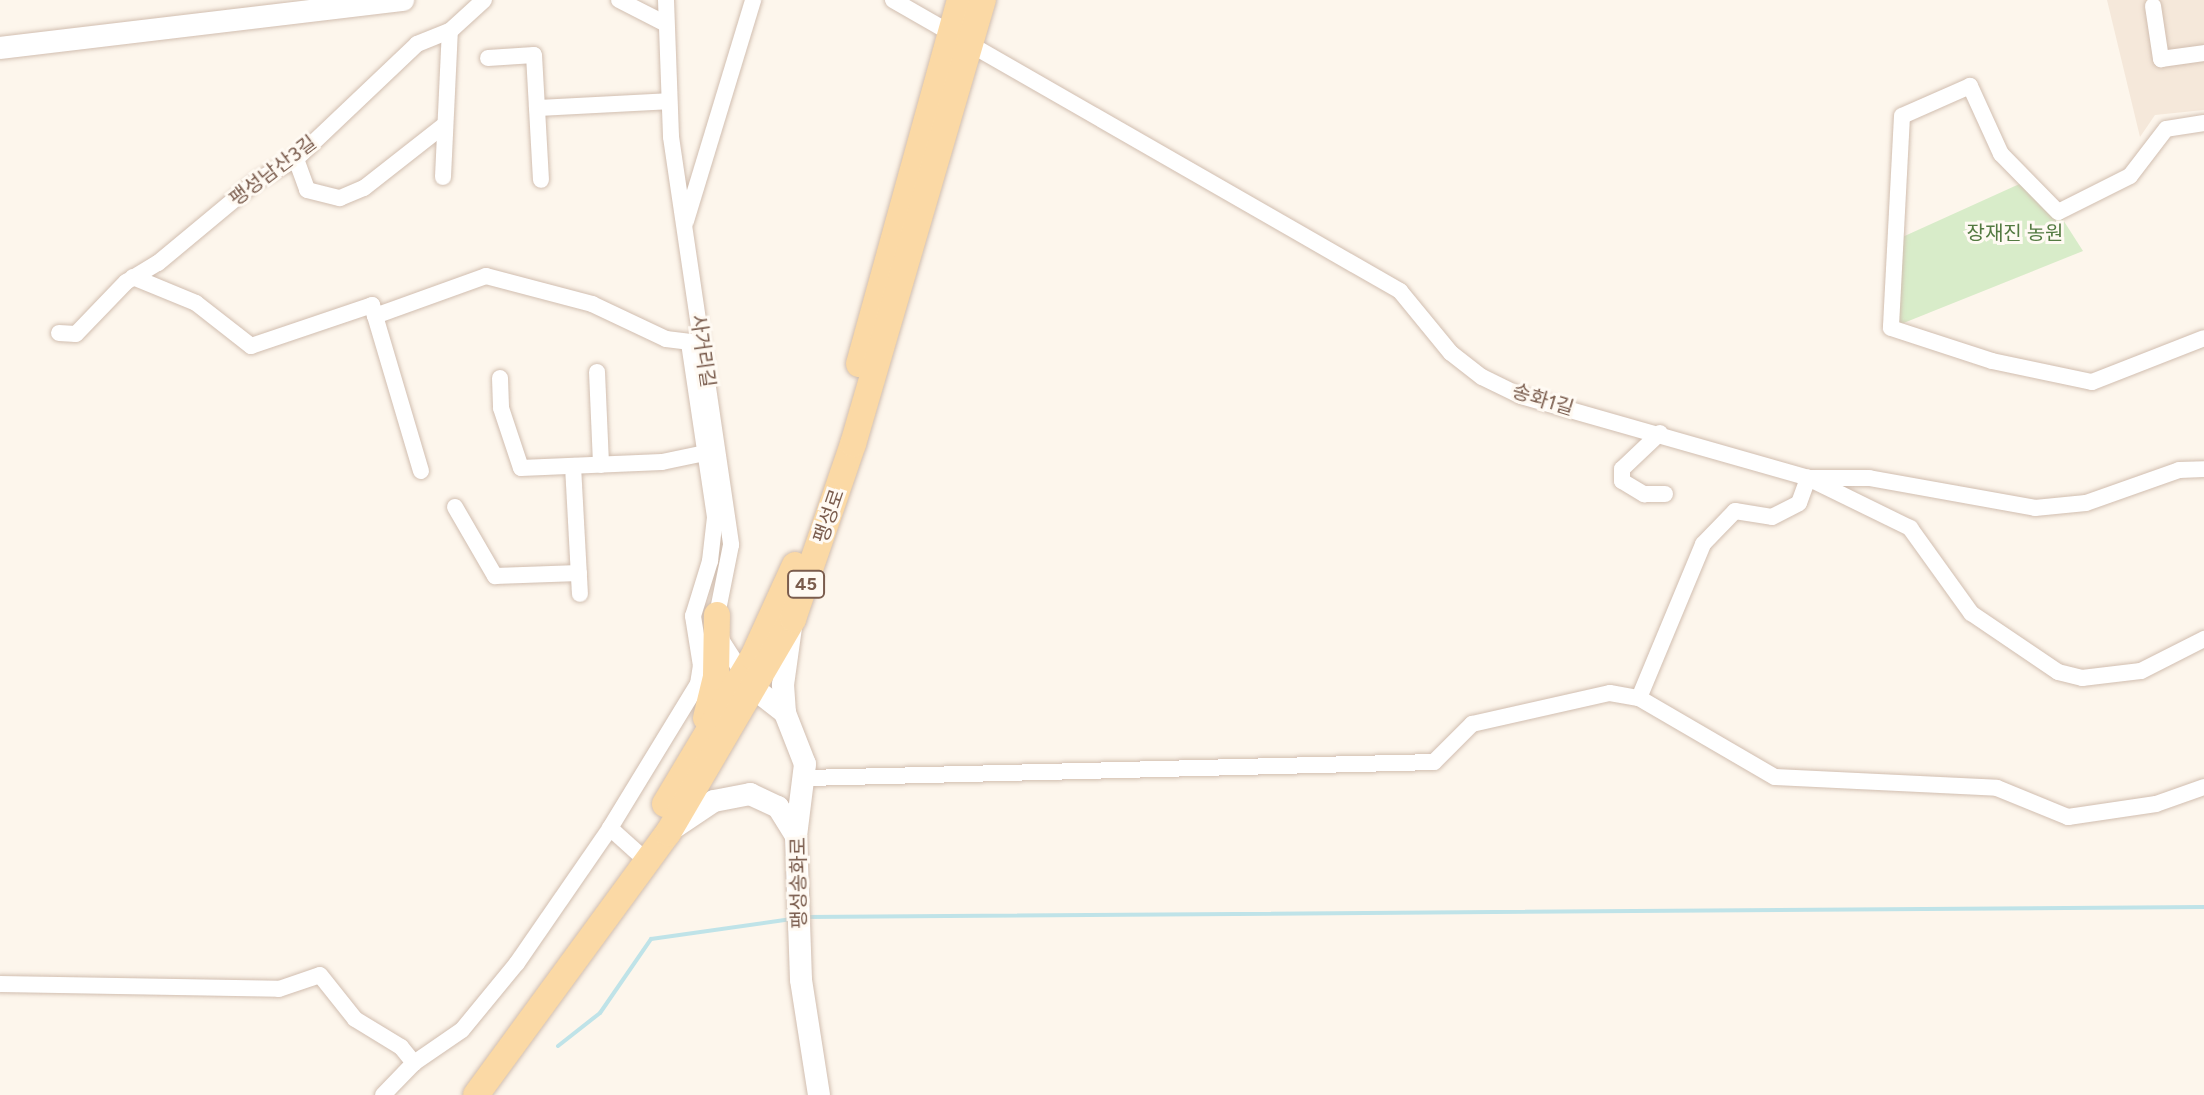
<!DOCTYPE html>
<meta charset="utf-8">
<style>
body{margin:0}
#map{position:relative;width:2204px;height:1095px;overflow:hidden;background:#fdf6ec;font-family:Figtree,"Noto Sans KR",sans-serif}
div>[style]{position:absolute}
.residential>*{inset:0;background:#f5e8da}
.green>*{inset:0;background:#d8ecc9}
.stream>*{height:4px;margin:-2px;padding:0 2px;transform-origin:2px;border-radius:2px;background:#bfe3e8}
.roads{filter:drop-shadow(0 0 2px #d1beb0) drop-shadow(0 0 2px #d1beb0)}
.minor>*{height:16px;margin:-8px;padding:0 8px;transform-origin:8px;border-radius:8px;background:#fff}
.tertiary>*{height:22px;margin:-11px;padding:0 11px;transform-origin:11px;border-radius:11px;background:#fff}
.primary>*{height:26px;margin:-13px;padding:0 13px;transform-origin:13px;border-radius:13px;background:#fbd9a5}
span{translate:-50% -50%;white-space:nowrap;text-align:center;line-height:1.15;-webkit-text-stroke:6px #fffaf3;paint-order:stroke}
.shield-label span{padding:2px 6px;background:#fffaf3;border:2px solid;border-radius:6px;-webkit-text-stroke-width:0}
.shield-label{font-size:18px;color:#7a5c4d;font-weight:700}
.street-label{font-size:20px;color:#7a5c4d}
.park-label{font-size:20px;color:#537a41}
</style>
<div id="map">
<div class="residential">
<div style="clip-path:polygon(2107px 0,2204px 0,2204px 110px,2155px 115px,2140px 137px)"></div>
</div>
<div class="green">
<div style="clip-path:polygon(2026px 181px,2058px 212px,2083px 251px,1891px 328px,1898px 239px)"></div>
</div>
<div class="stream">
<div style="left:805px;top:917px;width:1399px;rotate:-0.41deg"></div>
<div style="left:558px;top:1046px;width:53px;rotate:-38.2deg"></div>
<div style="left:600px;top:1013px;width:90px;rotate:-55.4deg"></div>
<div style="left:651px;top:939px;width:142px;rotate:-8.1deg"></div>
</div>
<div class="roads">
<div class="minor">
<div style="left:619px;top:0;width:51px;rotate:27.1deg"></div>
<div style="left:666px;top:0;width:137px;rotate:87.9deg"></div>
<div style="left:671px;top:137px;width:412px;rotate:81.6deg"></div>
<div style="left:731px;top:545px;width:71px;rotate:101.3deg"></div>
<div style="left:717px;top:615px;width:26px;rotate:79deg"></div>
<div style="left:722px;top:641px;width:46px;rotate:57.3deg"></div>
<div style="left:893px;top:0;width:585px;rotate:29.85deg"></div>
<div style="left:1400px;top:291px;width:80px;rotate:50.6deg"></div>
<div style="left:1451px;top:353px;width:39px;rotate:38deg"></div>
<div style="left:1482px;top:377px;width:43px;rotate:26deg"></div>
<div style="left:1521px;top:396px;width:298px;rotate:15.9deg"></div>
<div style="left:1808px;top:478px;width:61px"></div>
<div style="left:1869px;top:478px;width:169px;rotate:10.2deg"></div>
<div style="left:2035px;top:508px;width:51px;rotate:-5.6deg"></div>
<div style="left:2086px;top:503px;width:99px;rotate:-19.5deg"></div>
<div style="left:2179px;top:470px;width:25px;rotate:-2deg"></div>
<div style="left:2153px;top:6px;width:54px;rotate:81.4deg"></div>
<div style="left:2161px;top:59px;width:43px;rotate:-7.9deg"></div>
<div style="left:488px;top:58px;width:46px;rotate:-3.7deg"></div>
<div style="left:534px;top:55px;width:125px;rotate:86.8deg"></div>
<div style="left:537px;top:108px;width:132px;rotate:-3deg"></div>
<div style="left:2204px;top:123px;width:38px;rotate:171deg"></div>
<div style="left:2166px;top:129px;width:59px;rotate:127.5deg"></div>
<div style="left:2130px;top:176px;width:80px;rotate:153.4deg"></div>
<div style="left:2058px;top:212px;width:81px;rotate:-134.5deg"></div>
<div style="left:2001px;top:154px;width:75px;rotate:-114.5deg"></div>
<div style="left:1970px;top:86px;width:74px;rotate:156.2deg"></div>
<div style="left:1902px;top:116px;width:212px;rotate:93deg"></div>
<div style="left:1891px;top:328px;width:106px;rotate:18.1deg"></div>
<div style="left:1992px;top:361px;width:102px;rotate:11.9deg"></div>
<div style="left:2092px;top:382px;width:120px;rotate:-21.4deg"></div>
<div style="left:296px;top:159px;width:33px;rotate:70deg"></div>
<div style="left:307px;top:190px;width:34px;rotate:14deg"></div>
<div style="left:340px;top:198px;width:26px;rotate:-23deg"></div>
<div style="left:364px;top:188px;width:100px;rotate:-38.1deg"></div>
<div style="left:443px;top:177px;width:146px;rotate:-87.3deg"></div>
<div style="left:686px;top:221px;width:231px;rotate:-73.1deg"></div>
<div style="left:133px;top:277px;width:68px;rotate:22.4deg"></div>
<div style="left:196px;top:303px;width:70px;rotate:38deg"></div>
<div style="left:251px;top:346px;width:128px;rotate:-18.7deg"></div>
<div style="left:372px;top:305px;width:11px;rotate:75deg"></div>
<div style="left:59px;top:333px;width:17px;rotate:3deg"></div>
<div style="left:76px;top:334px;width:72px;rotate:-46.1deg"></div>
<div style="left:126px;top:282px;width:37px;rotate:-31deg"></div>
<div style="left:158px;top:263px;width:130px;rotate:-39.7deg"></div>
<div style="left:258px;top:180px;width:43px;rotate:-28.9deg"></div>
<div style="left:296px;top:159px;width:167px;rotate:-43.5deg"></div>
<div style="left:417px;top:44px;width:35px;rotate:-22deg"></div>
<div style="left:450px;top:31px;width:46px;rotate:-42.4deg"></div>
<div style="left:597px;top:372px;width:93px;rotate:87.5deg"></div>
<div style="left:500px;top:378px;width:30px;rotate:88deg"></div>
<div style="left:501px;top:408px;width:63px;rotate:71.6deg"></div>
<div style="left:521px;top:468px;width:141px;rotate:-2.4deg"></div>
<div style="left:662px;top:462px;width:44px;rotate:-11.8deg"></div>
<div style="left:1660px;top:433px;width:52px;rotate:136.5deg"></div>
<div style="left:1622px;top:469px;width:12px;rotate:90deg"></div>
<div style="left:1622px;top:481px;width:26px;rotate:31deg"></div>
<div style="left:1644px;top:494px;width:21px"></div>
<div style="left:573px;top:466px;width:128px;rotate:86.9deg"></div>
<div style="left:421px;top:471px;width:162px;rotate:-106.5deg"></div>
<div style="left:375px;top:316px;width:118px;rotate:-19.8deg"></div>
<div style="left:486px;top:276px;width:110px;rotate:14.8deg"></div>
<div style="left:592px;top:304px;width:82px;rotate:25.3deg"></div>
<div style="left:666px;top:339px;width:31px;rotate:7deg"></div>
<div style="left:455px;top:507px;width:80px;rotate:59.9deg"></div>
<div style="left:495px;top:576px;width:84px;rotate:-2deg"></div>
<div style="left:1639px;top:698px;width:167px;rotate:-67.4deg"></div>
<div style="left:1703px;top:544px;width:46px;rotate:-45.9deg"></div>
<div style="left:1735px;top:511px;width:37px;rotate:9deg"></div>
<div style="left:1772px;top:517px;width:30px;rotate:-27deg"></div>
<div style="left:1799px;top:503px;width:27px;rotate:-70deg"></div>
<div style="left:1808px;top:478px;width:114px;rotate:26.1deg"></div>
<div style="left:1910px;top:528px;width:105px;rotate:54.3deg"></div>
<div style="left:1971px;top:613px;width:105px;rotate:34.1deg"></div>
<div style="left:2058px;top:672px;width:25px;rotate:14deg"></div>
<div style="left:2082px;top:678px;width:59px;rotate:-6.8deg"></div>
<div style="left:2141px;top:671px;width:71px;rotate:-26.9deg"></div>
<div style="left:807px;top:778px;width:627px;rotate:-1.46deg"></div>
<div style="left:1434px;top:762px;width:54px;rotate:-45deg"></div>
<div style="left:1472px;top:724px;width:141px;rotate:-12.7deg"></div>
<div style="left:1610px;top:693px;width:29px;rotate:10deg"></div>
<div style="left:1639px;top:698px;width:157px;rotate:30.2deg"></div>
<div style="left:1775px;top:777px;width:222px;rotate:2.8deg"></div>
<div style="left:1997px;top:788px;width:77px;rotate:22.2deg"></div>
<div style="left:2068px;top:817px;width:89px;rotate:-8.4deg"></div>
<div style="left:2156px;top:804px;width:51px;rotate:-19.5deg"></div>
<div style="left:610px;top:828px;width:36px;rotate:42deg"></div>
<div style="left:0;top:984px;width:279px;rotate:1deg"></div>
<div style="left:279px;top:989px;width:43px;rotate:-18.9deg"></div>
<div style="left:320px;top:975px;width:56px;rotate:51.5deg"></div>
<div style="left:355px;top:1019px;width:54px;rotate:31.3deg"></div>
<div style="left:401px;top:1047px;width:21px;rotate:51deg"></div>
<div style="left:383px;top:1095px;width:45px;rotate:-45.9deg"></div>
<div style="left:414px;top:1063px;width:58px;rotate:-34.5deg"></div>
<div style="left:462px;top:1030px;width:87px;rotate:-50.6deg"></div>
<div style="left:517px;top:963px;width:164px;rotate:-55.4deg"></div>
<div style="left:610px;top:828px;width:169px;rotate:-58.6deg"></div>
<div style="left:698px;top:684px;width:18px;rotate:-81deg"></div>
<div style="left:701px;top:666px;width:51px;rotate:-99.1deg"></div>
<div style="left:693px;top:616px;width:58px;rotate:-72.8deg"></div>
<div style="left:710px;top:561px;width:44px;rotate:-83.5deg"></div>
<div style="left:715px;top:517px;width:175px;rotate:-98.5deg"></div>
</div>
<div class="tertiary">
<div style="left:0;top:48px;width:406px;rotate:-6.8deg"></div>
<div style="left:756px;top:690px;width:37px;rotate:38deg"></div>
<div style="left:785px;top:713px;width:55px;rotate:68.6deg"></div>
<div style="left:805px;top:764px;width:73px;rotate:97.1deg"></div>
<div style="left:796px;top:836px;width:144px;rotate:88deg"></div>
<div style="left:801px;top:980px;width:116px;rotate:81.1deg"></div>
<div style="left:785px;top:713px;width:28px;rotate:-94deg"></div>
<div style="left:783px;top:685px;width:59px;rotate:-82.1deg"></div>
<div style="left:675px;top:827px;width:47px;rotate:-33.7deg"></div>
<div style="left:714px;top:801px;width:37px;rotate:-11deg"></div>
<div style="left:750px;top:794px;width:31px;rotate:25deg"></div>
<div style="left:778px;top:807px;width:34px;rotate:58deg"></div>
</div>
<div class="primary">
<div style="left:859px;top:364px;width:378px;rotate:-74.5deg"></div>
<div style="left:706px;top:718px;width:42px;rotate:-76.3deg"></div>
<div style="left:716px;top:677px;width:62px;rotate:-89.1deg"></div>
<div style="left:665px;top:804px;width:171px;rotate:-59.1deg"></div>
<div style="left:753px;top:657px;width:101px;rotate:-65.5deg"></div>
<div style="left:476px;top:1095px;width:325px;rotate:-53.8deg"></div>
<div style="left:668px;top:833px;width:248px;rotate:-59.7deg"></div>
<div style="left:793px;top:619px;width:185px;rotate:-71.1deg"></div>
<div style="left:853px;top:444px;width:463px;rotate:-73.7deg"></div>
</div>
</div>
<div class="shield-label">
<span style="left:806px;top:584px">45</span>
</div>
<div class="street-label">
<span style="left:273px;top:171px;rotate:-37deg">팽성남산3길</span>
<span style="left:703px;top:351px;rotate:82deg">사거리길</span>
<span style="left:1543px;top:400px;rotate:17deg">송화1길</span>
<span style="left:829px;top:516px;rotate:-71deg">팽성로</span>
<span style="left:799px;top:883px;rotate:-91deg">팽성송화로</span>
</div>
<div class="park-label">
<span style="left:2015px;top:233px">장재진 농원</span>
</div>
</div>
